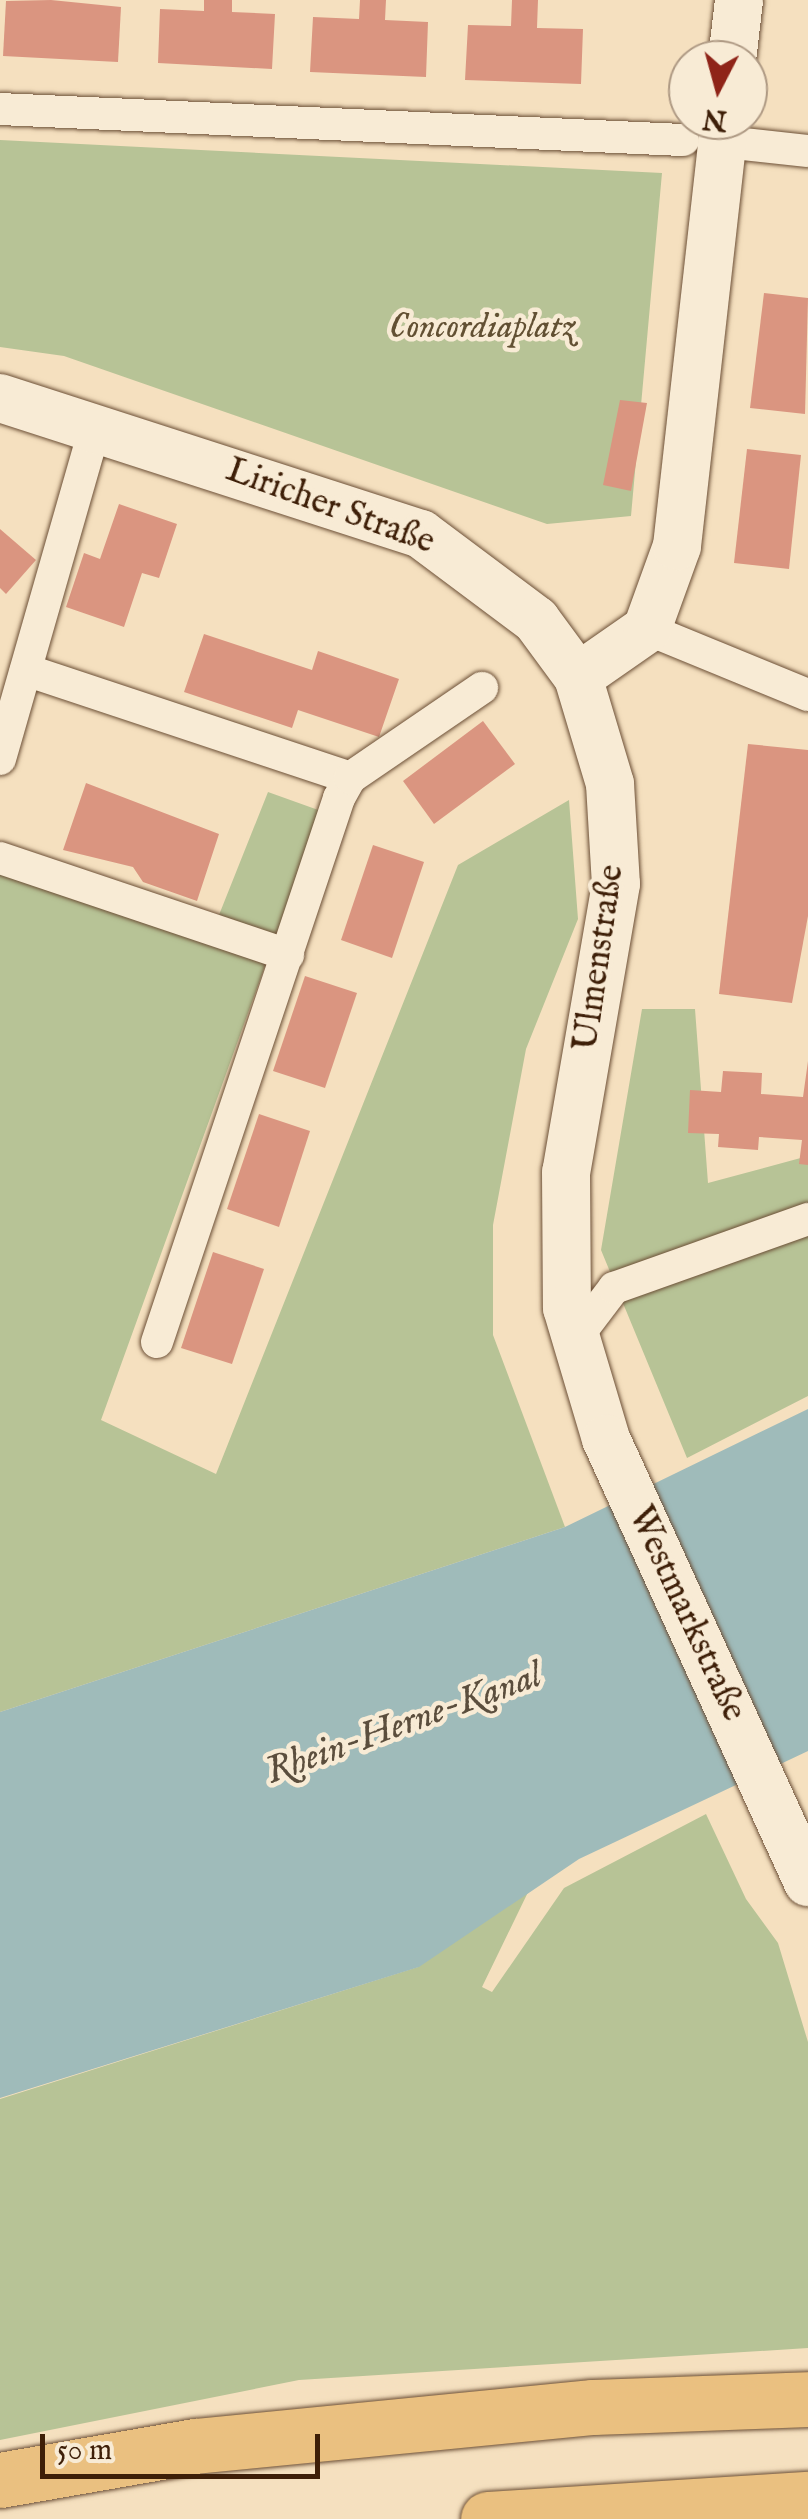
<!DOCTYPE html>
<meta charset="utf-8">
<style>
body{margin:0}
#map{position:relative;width:808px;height:2519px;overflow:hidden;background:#f5e0bf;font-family:"IM FELL English",serif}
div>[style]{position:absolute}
.green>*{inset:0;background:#b7c396}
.water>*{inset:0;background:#9fbbba}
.building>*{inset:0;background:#da9580}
.roads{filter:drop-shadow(0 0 2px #6c4f36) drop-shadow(0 0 2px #6c4f36)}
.street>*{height:32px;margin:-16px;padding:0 16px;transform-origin:16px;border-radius:16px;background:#f8ebd5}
.secondary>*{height:48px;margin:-24px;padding:0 24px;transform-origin:24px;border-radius:24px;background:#f8ebd5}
.highway>*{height:55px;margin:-27.5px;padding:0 27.5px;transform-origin:27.5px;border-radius:27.5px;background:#eac080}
span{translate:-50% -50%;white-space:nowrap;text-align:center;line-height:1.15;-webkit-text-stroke:9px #f8ebd5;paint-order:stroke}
.park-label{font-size:35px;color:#625033;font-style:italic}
.street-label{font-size:35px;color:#3e1f08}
.water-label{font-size:38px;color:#5b4e3d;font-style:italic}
.north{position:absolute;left:668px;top:40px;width:100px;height:100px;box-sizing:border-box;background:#f8ebd5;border:2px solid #ae9983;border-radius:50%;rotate:186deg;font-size:28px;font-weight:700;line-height:40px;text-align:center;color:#3e1f08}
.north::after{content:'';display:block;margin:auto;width:35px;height:45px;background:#8f2418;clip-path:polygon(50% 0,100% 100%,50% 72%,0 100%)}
.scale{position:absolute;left:40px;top:2434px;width:280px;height:45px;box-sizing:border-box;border:5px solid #3e1f08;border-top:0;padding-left:12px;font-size:30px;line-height:35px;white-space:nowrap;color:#3e1f08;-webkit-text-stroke:8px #f8ebd5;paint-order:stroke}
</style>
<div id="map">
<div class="green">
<div style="clip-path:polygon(0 140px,662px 173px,631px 516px,547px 524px,64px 356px,0 347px)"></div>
<div style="clip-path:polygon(268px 792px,321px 811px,101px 1420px,216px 1474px,458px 865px,569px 800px,578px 919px,526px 1049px,493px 1225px,493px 1335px,565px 1527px,0 1712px,0 865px,213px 930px)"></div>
<div style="clip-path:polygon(642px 1009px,695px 1009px,708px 1183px,808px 1156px,808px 1396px,687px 1458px,601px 1250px)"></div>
<div style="clip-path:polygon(706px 1814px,746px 1899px,778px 1943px,808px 2042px,808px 2348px,299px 2380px,0 2440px,0 2099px,418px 1967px,531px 1886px,482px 1987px,492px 1992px,564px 1888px)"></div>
</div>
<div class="water">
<div style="clip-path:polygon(808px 1409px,808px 1751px,579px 1859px,419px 1967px,0 2098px,0 1712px,565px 1527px)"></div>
</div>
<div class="building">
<div style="clip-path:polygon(51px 0,121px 7px,118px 62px,3px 56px,6px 1px)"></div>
<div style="clip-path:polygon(204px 0,232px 0,232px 12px,275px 14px,272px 69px,158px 63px,160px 9px,204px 11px)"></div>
<div style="clip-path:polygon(360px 0,386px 0,385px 20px,428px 22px,426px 77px,310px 72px,313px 17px,359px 19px)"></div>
<div style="clip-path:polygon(512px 0,538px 0,537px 28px,583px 29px,581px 84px,465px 80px,468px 25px,511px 26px)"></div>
<div style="clip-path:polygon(764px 293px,808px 298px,805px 414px,750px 408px)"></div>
<div style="clip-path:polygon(620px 400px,647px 403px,631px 491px,603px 485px)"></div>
<div style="clip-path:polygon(747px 449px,801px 455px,789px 569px,734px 563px)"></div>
<div style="clip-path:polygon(119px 504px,177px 524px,159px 578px,142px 573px,124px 627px,66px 607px,84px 553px,100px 559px)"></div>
<div style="clip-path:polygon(0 529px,36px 560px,6px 594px,0 588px)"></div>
<div style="clip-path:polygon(204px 634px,312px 670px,318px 651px,399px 679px,379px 737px,298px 710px,292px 728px,184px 692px)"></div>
<div style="clip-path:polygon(483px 721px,515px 764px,434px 824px,403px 781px)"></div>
<div style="clip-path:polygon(748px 744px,808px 750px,808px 916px,792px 1003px,719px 994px)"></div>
<div style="clip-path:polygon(86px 783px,219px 834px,197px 901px,143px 882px,133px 867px,63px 850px)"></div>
<div style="clip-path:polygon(373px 845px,424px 862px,392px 958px,341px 940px)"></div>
<div style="clip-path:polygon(305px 976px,357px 993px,325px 1088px,273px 1071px)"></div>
<div style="clip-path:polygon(808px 1061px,808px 1165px,799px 1164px,802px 1140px,759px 1137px,758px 1150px,718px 1147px,719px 1134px,688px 1133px,690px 1090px,721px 1092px,723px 1071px,762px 1073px,761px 1094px,803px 1097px)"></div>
<div style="clip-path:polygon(259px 1114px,310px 1131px,279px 1227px,227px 1209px)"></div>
<div style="clip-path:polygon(213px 1252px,264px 1269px,232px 1364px,181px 1348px)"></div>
</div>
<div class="roads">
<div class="street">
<div style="left:0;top:109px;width:684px;rotate:2.6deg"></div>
<div style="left:725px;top:142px;width:83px;rotate:6.2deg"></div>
<div style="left:647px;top:629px;width:174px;rotate:22.3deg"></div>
<div style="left:26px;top:670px;width:342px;rotate:18.4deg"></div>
<div style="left:0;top:759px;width:348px;rotate:-74deg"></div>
<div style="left:0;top:858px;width:304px;rotate:18.6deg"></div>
<div style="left:157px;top:1342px;width:574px;rotate:-71.5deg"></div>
<div style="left:339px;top:798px;width:23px;rotate:-61deg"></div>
<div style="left:350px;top:778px;width:160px;rotate:-34.3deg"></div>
<div style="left:573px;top:1342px;width:68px;rotate:-52.8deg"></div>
<div style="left:614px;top:1288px;width:206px;rotate:-19.6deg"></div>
</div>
<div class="secondary">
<div style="left:732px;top:60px;width:60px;rotate:-83.3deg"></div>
<div style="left:0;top:398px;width:442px;rotate:17.9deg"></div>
<div style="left:421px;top:534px;width:144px;rotate:36.8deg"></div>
<div style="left:536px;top:620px;width:71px;rotate:53.6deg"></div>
<div style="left:578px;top:677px;width:112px;rotate:73.3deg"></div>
<div style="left:610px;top:784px;width:100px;rotate:86.6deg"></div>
<div style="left:616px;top:884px;width:292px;rotate:99.8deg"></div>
<div style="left:566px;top:1172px;width:136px;rotate:89.6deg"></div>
<div style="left:567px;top:1308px;width:137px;rotate:73.4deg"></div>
<div style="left:606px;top:1439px;width:487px;rotate:65.5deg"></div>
<div style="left:578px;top:677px;width:84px;rotate:-34.8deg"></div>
<div style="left:647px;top:629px;width:88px;rotate:-70.1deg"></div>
<div style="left:677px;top:546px;width:429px;rotate:-83.6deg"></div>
</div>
<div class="highway">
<div style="left:0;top:2480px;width:198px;rotate:-9.9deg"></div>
<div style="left:195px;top:2446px;width:400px;rotate:-5.6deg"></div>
<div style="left:593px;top:2407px;width:215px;rotate:-2.1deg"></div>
<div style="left:488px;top:2519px;width:321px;rotate:-3.6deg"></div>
</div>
</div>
<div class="park-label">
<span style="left:482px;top:328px">Concordiaplatz</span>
</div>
<div class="street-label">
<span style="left:330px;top:507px;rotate:20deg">Liricher Straße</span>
<span style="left:600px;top:958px;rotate:-82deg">Ulmenstraße</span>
<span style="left:686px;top:1614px;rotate:65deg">Westmarkstraße</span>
</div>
<div class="water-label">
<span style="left:404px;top:1725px;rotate:-20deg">Rhein-Herne-Kanal</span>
</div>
<div class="north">N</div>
<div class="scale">50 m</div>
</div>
